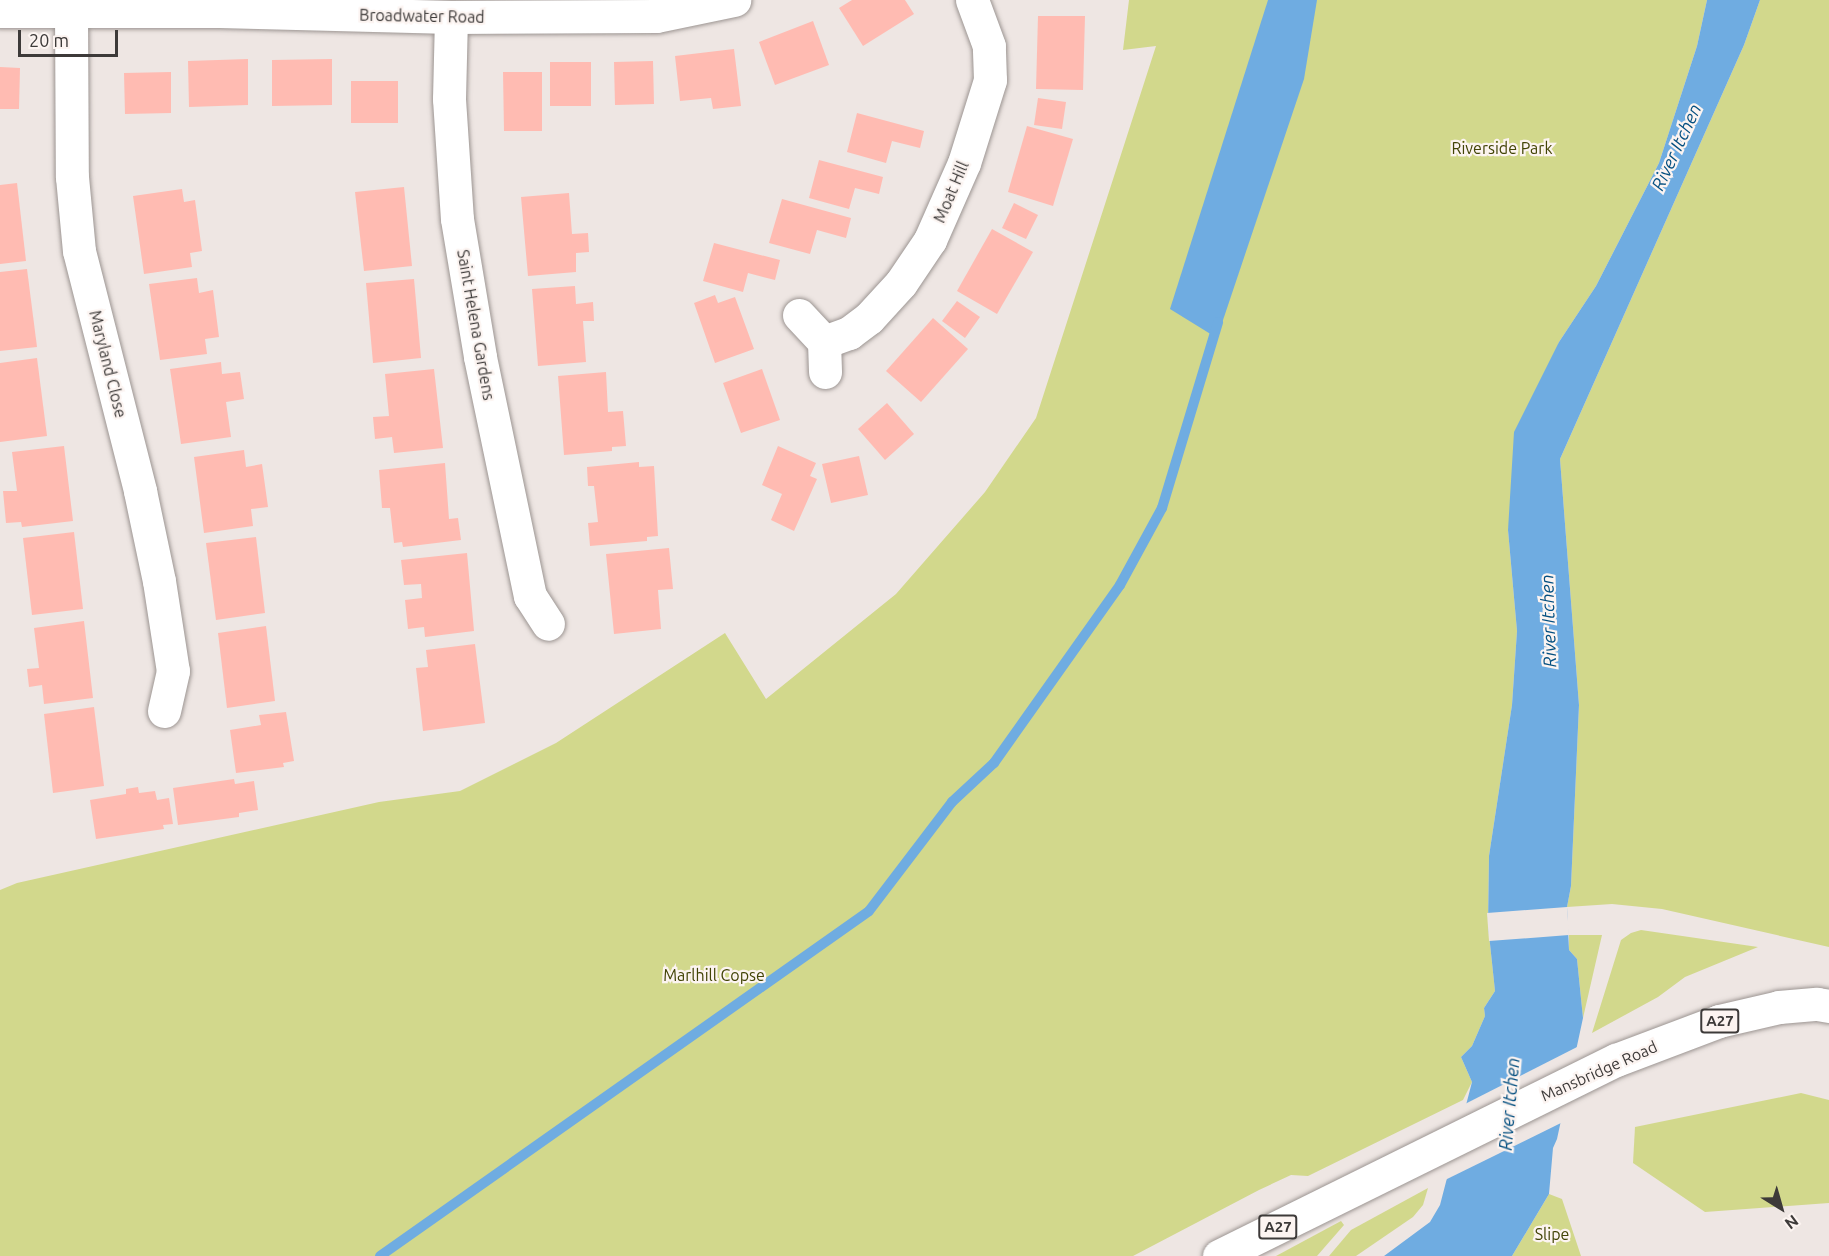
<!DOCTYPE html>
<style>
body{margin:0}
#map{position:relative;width:1829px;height:1256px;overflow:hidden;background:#eee6e3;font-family:Ubuntu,sans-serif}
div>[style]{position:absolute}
.green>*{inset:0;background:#d2d88c}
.water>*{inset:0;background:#6face1}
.pier>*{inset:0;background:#eee6e3}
.stream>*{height:10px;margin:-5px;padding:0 5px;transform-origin:5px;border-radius:5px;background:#6face1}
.building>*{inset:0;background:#ffbbb2}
.roads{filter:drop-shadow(0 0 2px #9c9592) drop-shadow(0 0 2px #9c9592)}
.minor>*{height:33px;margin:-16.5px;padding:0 16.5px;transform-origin:16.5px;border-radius:16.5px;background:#fff}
.major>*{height:33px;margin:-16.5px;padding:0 16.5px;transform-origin:16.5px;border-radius:16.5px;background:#fff}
span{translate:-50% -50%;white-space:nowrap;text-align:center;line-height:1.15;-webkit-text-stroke:4.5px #fcf4f1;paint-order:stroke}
.shield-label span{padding:2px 4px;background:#fcf4f1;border:2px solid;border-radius:4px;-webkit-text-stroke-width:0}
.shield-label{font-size:15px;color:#3d3a39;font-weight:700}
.street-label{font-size:16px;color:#3d3a39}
.park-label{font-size:16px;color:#424406}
.water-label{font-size:18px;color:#044f80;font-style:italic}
.north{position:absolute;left:1751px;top:1178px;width:60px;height:60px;-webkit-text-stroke:4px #fcf4f1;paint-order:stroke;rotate:143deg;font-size:16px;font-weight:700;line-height:24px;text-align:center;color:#3d3a39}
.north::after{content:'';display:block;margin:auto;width:21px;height:27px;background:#3d3a39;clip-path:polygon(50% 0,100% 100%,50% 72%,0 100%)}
.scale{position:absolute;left:18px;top:30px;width:100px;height:27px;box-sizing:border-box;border:3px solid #3d3a39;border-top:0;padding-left:8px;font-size:18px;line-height:21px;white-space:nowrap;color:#3d3a39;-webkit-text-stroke:4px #fcf4f1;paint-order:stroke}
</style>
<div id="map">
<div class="green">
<div style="clip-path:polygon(1129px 0,1707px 0,1697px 46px,1659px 163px,1596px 286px,1559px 342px,1508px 530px,1517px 631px,1512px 705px,1489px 856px,1488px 925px,1495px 991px,1484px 1008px,1485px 1016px,1472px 1046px,1461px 1057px,1472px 1082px,1463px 1100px,1308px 1176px,1291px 1175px,1259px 1190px,1133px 1256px,0 1256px,0 890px,17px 883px,379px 802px,460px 791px,556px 743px,725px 633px,766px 699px,896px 594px,985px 492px,1036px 418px,1156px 46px,1123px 50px)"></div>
<div style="clip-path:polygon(1760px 0,1829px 0,1829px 947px,1662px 909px,1612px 904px,1567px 907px,1571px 886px,1579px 705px,1560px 459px,1744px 45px)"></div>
<div style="clip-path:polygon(1641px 930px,1758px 947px,1685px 977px,1658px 997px,1592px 1033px,1621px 940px,1631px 933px)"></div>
<div style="clip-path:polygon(1569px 935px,1602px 935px,1583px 1018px,1577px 959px,1569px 950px)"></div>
<div style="clip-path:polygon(1801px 1093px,1829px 1100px,1829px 1203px,1705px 1212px,1633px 1163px,1635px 1127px)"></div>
<div style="clip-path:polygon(1428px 1188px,1423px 1205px,1413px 1217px,1356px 1256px,1329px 1256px,1351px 1230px)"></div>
<div style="clip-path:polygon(1549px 1194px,1562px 1199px,1581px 1256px,1512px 1256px)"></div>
<div style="clip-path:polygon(1341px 1221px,1344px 1225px,1317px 1256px,1276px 1256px)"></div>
</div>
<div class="water">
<div style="clip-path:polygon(1268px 0,1317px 0,1304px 79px,1217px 338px,1170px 309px)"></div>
<div style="clip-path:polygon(1707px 0,1760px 0,1744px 45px,1560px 459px,1579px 705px,1571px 886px,1567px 907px,1569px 950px,1577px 959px,1583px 1018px,1557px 1139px,1553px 1148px,1549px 1194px,1512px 1256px,1384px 1256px,1430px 1222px,1440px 1205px,1472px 1082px,1461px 1057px,1472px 1046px,1485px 1016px,1484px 1008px,1495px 991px,1488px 925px,1489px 856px,1512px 705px,1517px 631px,1508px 530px,1514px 432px,1559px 342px,1596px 286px,1659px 163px,1697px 46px)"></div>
</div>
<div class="pier">
<div style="clip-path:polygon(1567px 907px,1569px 935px,1489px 941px,1487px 913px)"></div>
<div style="clip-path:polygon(1581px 1045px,1565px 1121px,1443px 1181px,1463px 1105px)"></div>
</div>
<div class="stream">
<div style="left:380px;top:1256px;width:598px;rotate:-35.2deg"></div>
<div style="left:869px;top:911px;width:137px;rotate:-52.7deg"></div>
<div style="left:952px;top:802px;width:57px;rotate:-42.9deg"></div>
<div style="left:994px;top:763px;width:218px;rotate:-54.7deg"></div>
<div style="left:1120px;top:585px;width:88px;rotate:-61.4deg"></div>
<div style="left:1162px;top:508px;width:194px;rotate:-73.2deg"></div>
</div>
<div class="building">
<div style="clip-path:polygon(852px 0,905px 0,914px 14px,863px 46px,839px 8px)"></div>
<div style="clip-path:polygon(1038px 16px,1085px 16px,1083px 90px,1036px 89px)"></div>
<div style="clip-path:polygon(813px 21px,829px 65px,775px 85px,759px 42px)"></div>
<div style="clip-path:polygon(734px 49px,741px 106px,713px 109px,711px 98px,680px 101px,675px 56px)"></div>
<div style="clip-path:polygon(248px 59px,248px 105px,189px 107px,188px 61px)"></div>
<div style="clip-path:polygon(332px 59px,332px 105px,272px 106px,272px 60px)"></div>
<div style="clip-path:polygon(653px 61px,654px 104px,615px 105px,614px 62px)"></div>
<div style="clip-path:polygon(550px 62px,591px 62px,591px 106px,550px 106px)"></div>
<div style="clip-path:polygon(0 67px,20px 68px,19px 109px,0 109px)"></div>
<div style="clip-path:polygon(171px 72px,171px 113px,125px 114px,124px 73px)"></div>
<div style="clip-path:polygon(503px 72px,542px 72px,542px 131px,504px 131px)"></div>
<div style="clip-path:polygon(351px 81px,398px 81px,398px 123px,351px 123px)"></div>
<div style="clip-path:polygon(1038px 98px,1066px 102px,1062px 129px,1034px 125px)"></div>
<div style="clip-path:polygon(857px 113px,924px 131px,920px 148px,892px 141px,886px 163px,847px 152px)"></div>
<div style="clip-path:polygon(1027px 126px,1073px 139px,1053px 206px,1008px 192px)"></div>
<div style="clip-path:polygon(819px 160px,883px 177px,879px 194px,855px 188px,849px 209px,809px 198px)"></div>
<div style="clip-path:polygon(17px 183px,26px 261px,0 264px,0 185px)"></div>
<div style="clip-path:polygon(404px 187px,412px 266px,364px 271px,355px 192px)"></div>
<div style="clip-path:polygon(182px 189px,184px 202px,195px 200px,202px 251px,190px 253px,192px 267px,144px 274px,133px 196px)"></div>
<div style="clip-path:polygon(569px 193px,572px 234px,588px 233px,589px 252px,576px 253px,576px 272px,528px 276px,521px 197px)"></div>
<div style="clip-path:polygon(782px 199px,851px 218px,846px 238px,817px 230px,810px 254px,769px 243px)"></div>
<div style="clip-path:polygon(1014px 203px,1038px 215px,1026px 239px,1002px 228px)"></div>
<div style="clip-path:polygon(992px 229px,1033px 252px,997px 314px,957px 291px)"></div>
<div style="clip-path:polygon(714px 243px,780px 260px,775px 280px,748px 273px,743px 292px,703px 281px)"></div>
<div style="clip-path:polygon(27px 269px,37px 347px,0 351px,0 272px)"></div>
<div style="clip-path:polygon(197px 278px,199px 293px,213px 290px,219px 337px,205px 339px,207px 354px,160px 360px,149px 284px)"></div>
<div style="clip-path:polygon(414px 279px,421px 358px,373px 363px,366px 283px)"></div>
<div style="clip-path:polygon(575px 286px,576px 304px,593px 302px,594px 321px,583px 321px,586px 362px,538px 366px,532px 289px)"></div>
<div style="clip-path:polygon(715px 295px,718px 303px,735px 297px,754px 349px,715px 363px,694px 303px)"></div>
<div style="clip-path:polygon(957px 301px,980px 317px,965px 338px,942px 321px)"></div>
<div style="clip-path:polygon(933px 318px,968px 349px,921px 402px,886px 371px)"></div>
<div style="clip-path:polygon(37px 358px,47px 436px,0 442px,0 363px)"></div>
<div style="clip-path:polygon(221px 362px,222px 374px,240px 372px,244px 399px,226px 402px,231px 437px,181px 444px,170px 369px)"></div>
<div style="clip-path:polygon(434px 369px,443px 448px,394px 453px,392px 437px,375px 439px,373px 417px,389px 416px,385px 374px)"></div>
<div style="clip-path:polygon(762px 369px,780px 420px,741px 433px,723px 383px)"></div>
<div style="clip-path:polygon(606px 372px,608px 412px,623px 411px,626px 446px,612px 447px,612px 451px,564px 455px,558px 376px)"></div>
<div style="clip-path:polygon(887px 403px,914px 434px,885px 460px,858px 429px)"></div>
<div style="clip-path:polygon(64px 446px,73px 521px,22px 527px,21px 522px,6px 523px,3px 491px,17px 491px,12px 452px)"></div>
<div style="clip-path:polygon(778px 446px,816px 463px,810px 476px,817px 479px,794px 531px,771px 520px,782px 494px,762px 485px)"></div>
<div style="clip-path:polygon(244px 450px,246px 467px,262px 464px,268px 507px,251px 509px,253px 526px,204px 533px,194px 457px)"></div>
<div style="clip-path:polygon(859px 456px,868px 495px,831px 503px,822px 464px)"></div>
<div style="clip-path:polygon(639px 462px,639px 467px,654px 466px,658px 536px,647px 537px,647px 541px,590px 546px,588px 523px,598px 522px,594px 486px,588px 486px,587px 467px)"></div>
<div style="clip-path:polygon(445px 463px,449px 519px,458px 518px,461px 540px,403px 547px,402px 542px,394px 543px,390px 508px,382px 508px,379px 470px)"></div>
<div style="clip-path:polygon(74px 532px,83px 609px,32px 615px,23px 538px)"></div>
<div style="clip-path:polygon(256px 537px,265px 613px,216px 620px,206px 543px)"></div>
<div style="clip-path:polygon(669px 548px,673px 589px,658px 590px,661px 629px,614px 634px,606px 554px)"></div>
<div style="clip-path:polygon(467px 553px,474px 631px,425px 637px,424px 627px,408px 629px,405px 600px,422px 598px,421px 584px,404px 585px,401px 560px)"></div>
<div style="clip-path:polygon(84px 621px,93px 698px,44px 704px,42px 685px,29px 687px,27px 669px,39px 668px,34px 628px)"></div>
<div style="clip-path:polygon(266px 626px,275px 701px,227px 708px,218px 633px)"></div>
<div style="clip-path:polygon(475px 644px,485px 723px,423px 731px,416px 668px,428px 667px,426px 650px)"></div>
<div style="clip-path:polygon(94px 707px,104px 786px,53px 793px,44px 714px)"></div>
<div style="clip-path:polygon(286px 712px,294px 761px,283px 763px,284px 767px,236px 773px,230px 730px,261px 725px,259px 715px)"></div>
<div style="clip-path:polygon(234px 779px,235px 784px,254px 781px,258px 810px,239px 813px,239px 817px,178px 825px,173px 788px)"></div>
<div style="clip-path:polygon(138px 787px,139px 793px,155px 791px,157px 800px,169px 798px,173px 824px,163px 825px,164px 829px,96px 839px,90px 800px,126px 794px,126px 789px)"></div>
</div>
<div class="roads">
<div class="minor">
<div style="left:0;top:11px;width:219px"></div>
<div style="left:219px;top:11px;width:232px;rotate:1.5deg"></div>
<div style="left:451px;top:17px;width:205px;rotate:-0.3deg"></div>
<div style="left:656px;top:16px;width:80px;rotate:-11.6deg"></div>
<div style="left:71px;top:12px;width:165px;rotate:89.7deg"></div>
<div style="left:72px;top:177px;width:74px;rotate:84.6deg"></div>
<div style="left:79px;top:251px;width:248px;rotate:75.7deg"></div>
<div style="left:140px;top:491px;width:92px;rotate:78.1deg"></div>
<div style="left:159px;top:581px;width:91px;rotate:81.2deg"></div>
<div style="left:173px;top:671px;width:41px;rotate:102.7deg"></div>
<div style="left:451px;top:17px;width:82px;rotate:91.4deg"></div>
<div style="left:449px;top:99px;width:120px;rotate:86.2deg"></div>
<div style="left:457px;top:219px;width:140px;rotate:80.5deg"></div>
<div style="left:480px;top:357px;width:244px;rotate:78.2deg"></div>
<div style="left:530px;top:596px;width:33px;rotate:57deg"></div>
<div style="left:799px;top:315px;width:37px;rotate:47deg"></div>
<div style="left:824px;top:342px;width:30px;rotate:88deg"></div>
<div style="left:824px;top:342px;width:27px;rotate:-20deg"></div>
<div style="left:849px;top:333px;width:25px;rotate:-37deg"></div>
<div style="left:869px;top:318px;width:47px;rotate:-47.6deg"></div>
<div style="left:901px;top:283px;width:52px;rotate:-56deg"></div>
<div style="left:930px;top:240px;width:84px;rotate:-66.2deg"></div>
<div style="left:964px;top:163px;width:87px;rotate:-72.6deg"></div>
<div style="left:990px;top:80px;width:34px;rotate:-92deg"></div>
<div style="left:989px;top:46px;width:49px;rotate:-110.3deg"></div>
</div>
<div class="major">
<div style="left:1219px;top:1256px;width:443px;rotate:-26.3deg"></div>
<div style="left:1616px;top:1060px;width:110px;rotate:-20.7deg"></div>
<div style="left:1719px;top:1021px;width:62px;rotate:-13.1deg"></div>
<div style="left:1779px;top:1007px;width:38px;rotate:-5deg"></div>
<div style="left:1817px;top:1004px;width:12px;rotate:9deg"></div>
</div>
</div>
<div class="shield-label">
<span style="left:1720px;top:1021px">A27</span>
<span style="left:1278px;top:1227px">A27</span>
</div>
<div class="street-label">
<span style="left:422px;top:16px;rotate:1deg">Broadwater Road</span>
<span style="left:951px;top:192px;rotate:-67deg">Moat Hill</span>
<span style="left:476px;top:325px;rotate:80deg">Saint Helena Gardens</span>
<span style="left:108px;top:364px;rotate:76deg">Maryland Close</span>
<span style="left:1599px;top:1071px;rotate:-24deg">Mansbridge Road</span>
</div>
<div class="park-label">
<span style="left:1502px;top:148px">Riverside Park</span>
<span style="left:714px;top:975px">Marlhill Copse</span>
<span style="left:1552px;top:1234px">Slipe</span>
</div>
<div class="water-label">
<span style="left:1676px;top:147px;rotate:-65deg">River Itchen</span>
<span style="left:1548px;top:621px;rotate:-92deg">River Itchen</span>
<span style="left:1509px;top:1104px;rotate:-85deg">River Itchen</span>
</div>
<div class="north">N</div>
<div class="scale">20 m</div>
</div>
